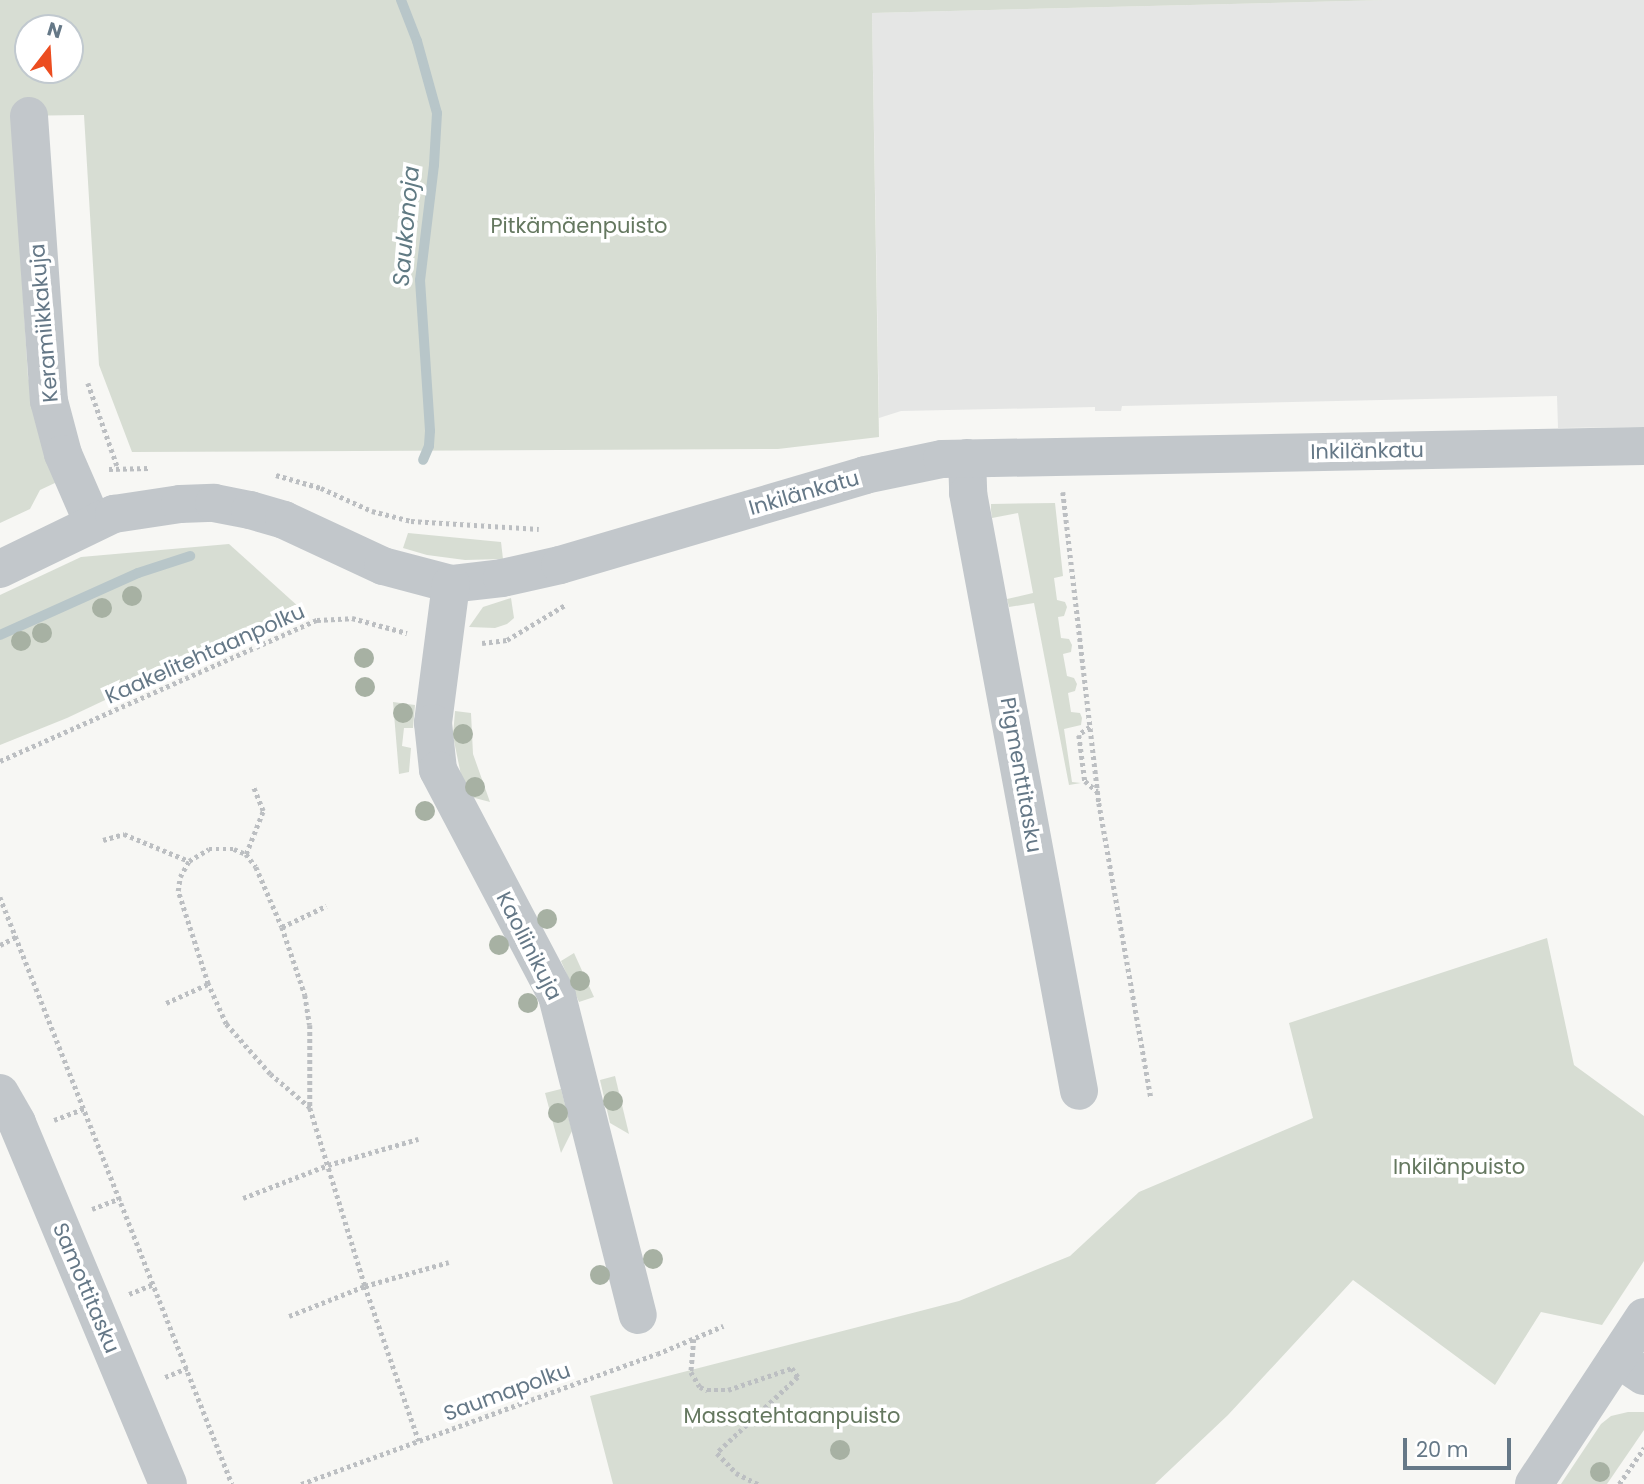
<!DOCTYPE html>
<meta charset="utf-8">
<style>
body{margin:0}
#map{position:relative;width:1644px;height:1484px;overflow:hidden;background:#f7f7f4;font-family:Poppins,sans-serif}
div>[style]{position:absolute}
.built>*{inset:0;background:#e5e6e5}
.green>*{inset:0;background:#d7ddd3}
.stream>*{height:10px;margin:-5px;padding:0 5px;transform-origin:5px;border-radius:5px;background:#b8c6c9}
.path>*{height:4.5px;margin-top:-2.25px;transform-origin:0;background:repeating-linear-gradient(90deg,#bcbfc2 0 3.5px,transparent 0 7px)}
.minor>*{height:38px;margin:-19px;padding:0 19px;transform-origin:19px;border-radius:19px;background:#c2c7cb}
.trees>*{width:20px;height:20px;margin:-10px;border-radius:50%;background:#a7b1a3}
span{translate:-50% -50%;white-space:nowrap;text-align:center;line-height:1.15;-webkit-text-stroke:7px #fff;paint-order:stroke}
.park-label{font-size:21px;color:#657860}
.street-label{font-size:21px;color:#657887}
.water-label{font-size:23px;color:#607a83;font-style:italic}
.north{position:absolute;left:14px;top:14px;width:70px;height:70px;box-sizing:border-box;background:#fff;border:2px solid #c1c9cf;border-radius:50%;rotate:17deg;font-size:19px;font-weight:700;line-height:28px;text-align:center;color:#657887}
.north::after{content:'';display:block;margin:auto;width:24px;height:32px;background:#ec4d20;clip-path:polygon(50% 0,100% 100%,50% 72%,0 100%)}
.scale{position:absolute;left:1403px;top:1438px;width:108px;height:32px;box-sizing:border-box;border:4px solid #657887;border-top:0;padding-left:9px;font-size:21px;line-height:24px;white-space:nowrap;color:#657887;-webkit-text-stroke:5px #fff;paint-order:stroke}
</style>
<div id="map">
<div class="built">
<div style="clip-path:polygon(1386px 0,1644px 0,1644px 427px,1558px 428px,1557px 396px,1122px 406px,1121px 411px,1095px 411px,1095px 407px,901px 411px,879px 418px,872px 13px)"></div>
</div>
<div class="green">
<div style="clip-path:polygon(evenodd,0 0,1386px 0,872px 13px,879px 437px,778px 449px,132px 452px,99px 365px,84px 115px,12px 116px,28px 377px,57px 482px,40px 490px,30px 509px,0 523px,0 0,28px 28px,70px 28px,70px 70px,28px 70px,28px 28px)"></div>
<div style="clip-path:polygon(1055px 503px,1063px 576px,1054px 578px,1057px 600px,1065px 602px,1067px 607px,1064px 616px,1058px 617px,1061px 638px,1069px 639px,1072px 645px,1071px 652px,1063px 654px,1067px 676px,1074px 678px,1077px 684px,1075px 691px,1068px 693px,1071px 712px,1080px 713px,1082px 718px,1081px 725px,1064px 729px,1072px 782px,1081px 783px,1069px 785px,1034px 603px,1009px 607px,1007px 599px,1033px 593px,1018px 513px,992px 518px,991px 510px,991px 504px)"></div>
<div style="clip-path:polygon(408px 533px,501px 542px,503px 559px,465px 560px,427px 555px,403px 548px)"></div>
<div style="clip-path:polygon(229px 544px,300px 608px,67px 718px,0 745px,0 595px,81px 557px)"></div>
<div style="clip-path:polygon(511px 598px,514px 618px,507px 624px,495px 628px,469px 627px,483px 607px)"></div>
<div style="clip-path:polygon(393px 702px,415px 705px,413px 728px,404px 728px,402px 746px,411px 748px,409px 772px,399px 774px)"></div>
<div style="clip-path:polygon(455px 711px,471px 713px,473px 754px,490px 802px,471px 797px,461px 775px,453px 736px)"></div>
<div style="clip-path:polygon(1547px 938px,1574px 1065px,1644px 1116px,1644px 1261px,1602px 1325px,1541px 1312px,1495px 1385px,1353px 1280px,1228px 1415px,1155px 1484px,613px 1484px,590px 1396px,959px 1301px,1070px 1256px,1139px 1192px,1313px 1118px,1289px 1023px)"></div>
<div style="clip-path:polygon(574px 953px,594px 997px,579px 1002px,561px 961px)"></div>
<div style="clip-path:polygon(615px 1076px,629px 1134px,610px 1123px,600px 1080px)"></div>
<div style="clip-path:polygon(561px 1089px,572px 1131px,561px 1153px,545px 1093px)"></div>
<div style="clip-path:polygon(1628px 1412px,1644px 1412px,1644px 1430px,1607px 1484px,1561px 1484px,1601px 1424px,1611px 1416px)"></div>
</div>
<div class="stream">
<div style="left:401px;top:0;width:44px;rotate:68.7deg"></div>
<div style="left:417px;top:41px;width:75px;rotate:74.5deg"></div>
<div style="left:437px;top:113px;width:52px;rotate:93.3deg"></div>
<div style="left:434px;top:165px;width:116px;rotate:96.9deg"></div>
<div style="left:420px;top:280px;width:151px;rotate:86.2deg"></div>
<div style="left:430px;top:431px;width:15px;rotate:94deg"></div>
<div style="left:429px;top:446px;width:15px;rotate:113deg"></div>
<div style="left:0;top:635px;width:151px;rotate:-24.2deg"></div>
<div style="left:138px;top:573px;width:55px;rotate:-18.1deg"></div>
</div>
<div class="path">
<div style="left:88px;top:383px;width:90px;rotate:70.6deg"></div>
<div style="left:109px;top:469px;width:40px;rotate:-1.4deg"></div>
<div style="left:276px;top:475px;width:47px;rotate:16.1deg"></div>
<div style="left:321px;top:488px;width:56px;rotate:24.3deg"></div>
<div style="left:372px;top:511px;width:40px;rotate:14.4deg"></div>
<div style="left:411px;top:521px;width:128px;rotate:3.6deg"></div>
<div style="left:1063px;top:492px;width:313px;rotate:83.4deg"></div>
<div style="left:1099px;top:803px;width:300px;rotate:80deg"></div>
<div style="left:482px;top:643px;width:25px;rotate:-7deg"></div>
<div style="left:507px;top:640px;width:68px;rotate:-31.1deg"></div>
<div style="left:1090px;top:727px;width:14px;rotate:144deg"></div>
<div style="left:1079px;top:735px;width:46px;rotate:82.6deg"></div>
<div style="left:1085px;top:781px;width:16px;rotate:40deg"></div>
<div style="left:0;top:761px;width:347px;rotate:-24deg"></div>
<div style="left:317px;top:620px;width:35px;rotate:-3deg"></div>
<div style="left:352px;top:618px;width:57px;rotate:15.3deg"></div>
<div style="left:103px;top:840px;width:22px;rotate:-16deg"></div>
<div style="left:124px;top:834px;width:70px;rotate:22.6deg"></div>
<div style="left:246px;top:854px;width:46px;rotate:-68.4deg"></div>
<div style="left:263px;top:811px;width:27px;rotate:-112deg"></div>
<div style="left:0;top:897px;width:631px;rotate:68.43deg"></div>
<div style="left:282px;top:927px;width:49px;rotate:-25.5deg"></div>
<div style="left:0;top:945px;width:18px;rotate:-27deg"></div>
<div style="left:166px;top:1003px;width:46px;rotate:-24.3deg"></div>
<div style="left:310px;top:1108px;width:52px;rotate:-139.6deg"></div>
<div style="left:270px;top:1074px;width:67px;rotate:-131.3deg"></div>
<div style="left:226px;top:1024px;width:44px;rotate:-114.2deg"></div>
<div style="left:208px;top:984px;width:98px;rotate:-107.9deg"></div>
<div style="left:178px;top:891px;width:14px;rotate:-82deg"></div>
<div style="left:180px;top:877px;width:18px;rotate:-61deg"></div>
<div style="left:189px;top:861px;width:23px;rotate:-31deg"></div>
<div style="left:209px;top:849px;width:25px"></div>
<div style="left:234px;top:849px;width:13px;rotate:23deg"></div>
<div style="left:246px;top:854px;width:16px;rotate:52deg"></div>
<div style="left:256px;top:867px;width:65px;rotate:66.6deg"></div>
<div style="left:282px;top:927px;width:72px;rotate:71.3deg"></div>
<div style="left:305px;top:995px;width:30px;rotate:81deg"></div>
<div style="left:310px;top:1025px;width:83px;rotate:90deg"></div>
<div style="left:310px;top:1108px;width:186px;rotate:72.8deg"></div>
<div style="left:365px;top:1286px;width:164px;rotate:70.8deg"></div>
<div style="left:54px;top:1120px;width:34px;rotate:-21deg"></div>
<div style="left:243px;top:1198px;width:91px;rotate:-21.2deg"></div>
<div style="left:328px;top:1165px;width:94px;rotate:-16.1deg"></div>
<div style="left:92px;top:1209px;width:31px;rotate:-21deg"></div>
<div style="left:129px;top:1294px;width:27px;rotate:-22deg"></div>
<div style="left:289px;top:1316px;width:82px;rotate:-21.5deg"></div>
<div style="left:365px;top:1286px;width:87px;rotate:-15.9deg"></div>
<div style="left:694px;top:1339px;width:33px;rotate:95deg"></div>
<div style="left:691px;top:1372px;width:17px;rotate:59deg"></div>
<div style="left:700px;top:1387px;width:8px;rotate:23deg"></div>
<div style="left:707px;top:1390px;width:21px"></div>
<div style="left:728px;top:1390px;width:68px;rotate:-19deg"></div>
<div style="left:792px;top:1368px;width:11px;rotate:56deg"></div>
<div style="left:798px;top:1377px;width:111px;rotate:136.8deg"></div>
<div style="left:717px;top:1453px;width:28px;rotate:46deg"></div>
<div style="left:736px;top:1473px;width:25px;rotate:27deg"></div>
<div style="left:165px;top:1377px;width:24px;rotate:-22deg"></div>
<div style="left:301px;top:1484px;width:379px;rotate:-20.1deg"></div>
<div style="left:657px;top:1354px;width:72px;rotate:-23deg"></div>
<div style="left:1619px;top:1484px;width:44px;rotate:-55.2deg"></div>
</div>
<div class="minor">
<div style="left:29px;top:116px;width:286px;rotate:86deg"></div>
<div style="left:49px;top:401px;width:55px;rotate:75.2deg"></div>
<div style="left:63px;top:454px;width:75px;rotate:66.5deg"></div>
<div style="left:967px;top:458px;width:35px;rotate:88deg"></div>
<div style="left:968px;top:493px;width:608px;rotate:79.48deg"></div>
<div style="left:0;top:569px;width:127px;rotate:-25.8deg"></div>
<div style="left:114px;top:514px;width:67px;rotate:-8.6deg"></div>
<div style="left:180px;top:504px;width:34px;rotate:-2deg"></div>
<div style="left:214px;top:503px;width:37px;rotate:11deg"></div>
<div style="left:250px;top:510px;width:35px;rotate:16deg"></div>
<div style="left:284px;top:520px;width:109px;rotate:24.9deg"></div>
<div style="left:383px;top:566px;width:70px;rotate:14.8deg"></div>
<div style="left:451px;top:584px;width:51px;rotate:-6.7deg"></div>
<div style="left:502px;top:578px;width:59px;rotate:-12.6deg"></div>
<div style="left:560px;top:565px;width:318px;rotate:-16.4deg"></div>
<div style="left:865px;top:475px;width:79px;rotate:-11.7deg"></div>
<div style="left:942px;top:459px;width:702px;rotate:-1.06deg"></div>
<div style="left:451px;top:584px;width:140px;rotate:97.4deg"></div>
<div style="left:433px;top:723px;width:47px;rotate:83.9deg"></div>
<div style="left:438px;top:770px;width:255px;rotate:62.2deg"></div>
<div style="left:557px;top:996px;width:329px;rotate:75.8deg"></div>
<div style="left:0;top:1093px;width:34px;rotate:60deg"></div>
<div style="left:17px;top:1123px;width:391px;rotate:67.3deg"></div>
<div style="left:1617px;top:1358px;width:32px;rotate:34deg"></div>
<div style="left:1534px;top:1484px;width:200px;rotate:-56.6deg"></div>
</div>
<div class="trees">
<div style="left:132px;top:596px"></div>
<div style="left:102px;top:608px"></div>
<div style="left:42px;top:633px"></div>
<div style="left:21px;top:641px"></div>
<div style="left:364px;top:658px"></div>
<div style="left:365px;top:687px"></div>
<div style="left:403px;top:713px"></div>
<div style="left:463px;top:734px"></div>
<div style="left:475px;top:787px"></div>
<div style="left:425px;top:811px"></div>
<div style="left:547px;top:919px"></div>
<div style="left:499px;top:945px"></div>
<div style="left:580px;top:981px"></div>
<div style="left:528px;top:1003px"></div>
<div style="left:613px;top:1101px"></div>
<div style="left:558px;top:1113px"></div>
<div style="left:653px;top:1259px"></div>
<div style="left:600px;top:1275px"></div>
<div style="left:840px;top:1450px"></div>
<div style="left:1600px;top:1472px"></div>
</div>
<div class="park-label">
<span style="left:579px;top:226px">Pitkämäenpuisto</span>
<span style="left:1459px;top:1167px">Inkilänpuisto</span>
<span style="left:792px;top:1416px">Massatehtaanpuisto</span>
</div>
<div class="street-label">
<span style="left:44px;top:323px;rotate:-95deg">Keramiikkakuja</span>
<span style="left:1367px;top:451px;rotate:-1deg">Inkilänkatu</span>
<span style="left:804px;top:493px;rotate:-16deg">Inkilänkatu</span>
<span style="left:205px;top:654px;rotate:-24deg">Kaakelitehtaanpolku</span>
<span style="left:1021px;top:775px;rotate:80deg">Pigmenttitasku</span>
<span style="left:529px;top:946px;rotate:63deg">Kaoliinikuja</span>
<span style="left:86px;top:1288px;rotate:67deg">Samottitasku</span>
<span style="left:507px;top:1392px;rotate:-20deg">Saumapolku</span>
</div>
<div class="water-label">
<span style="left:406px;top:226px;rotate:-85deg">Saukonoja</span>
</div>
<div class="north">N</div>
<div class="scale">20 m</div>
</div>
